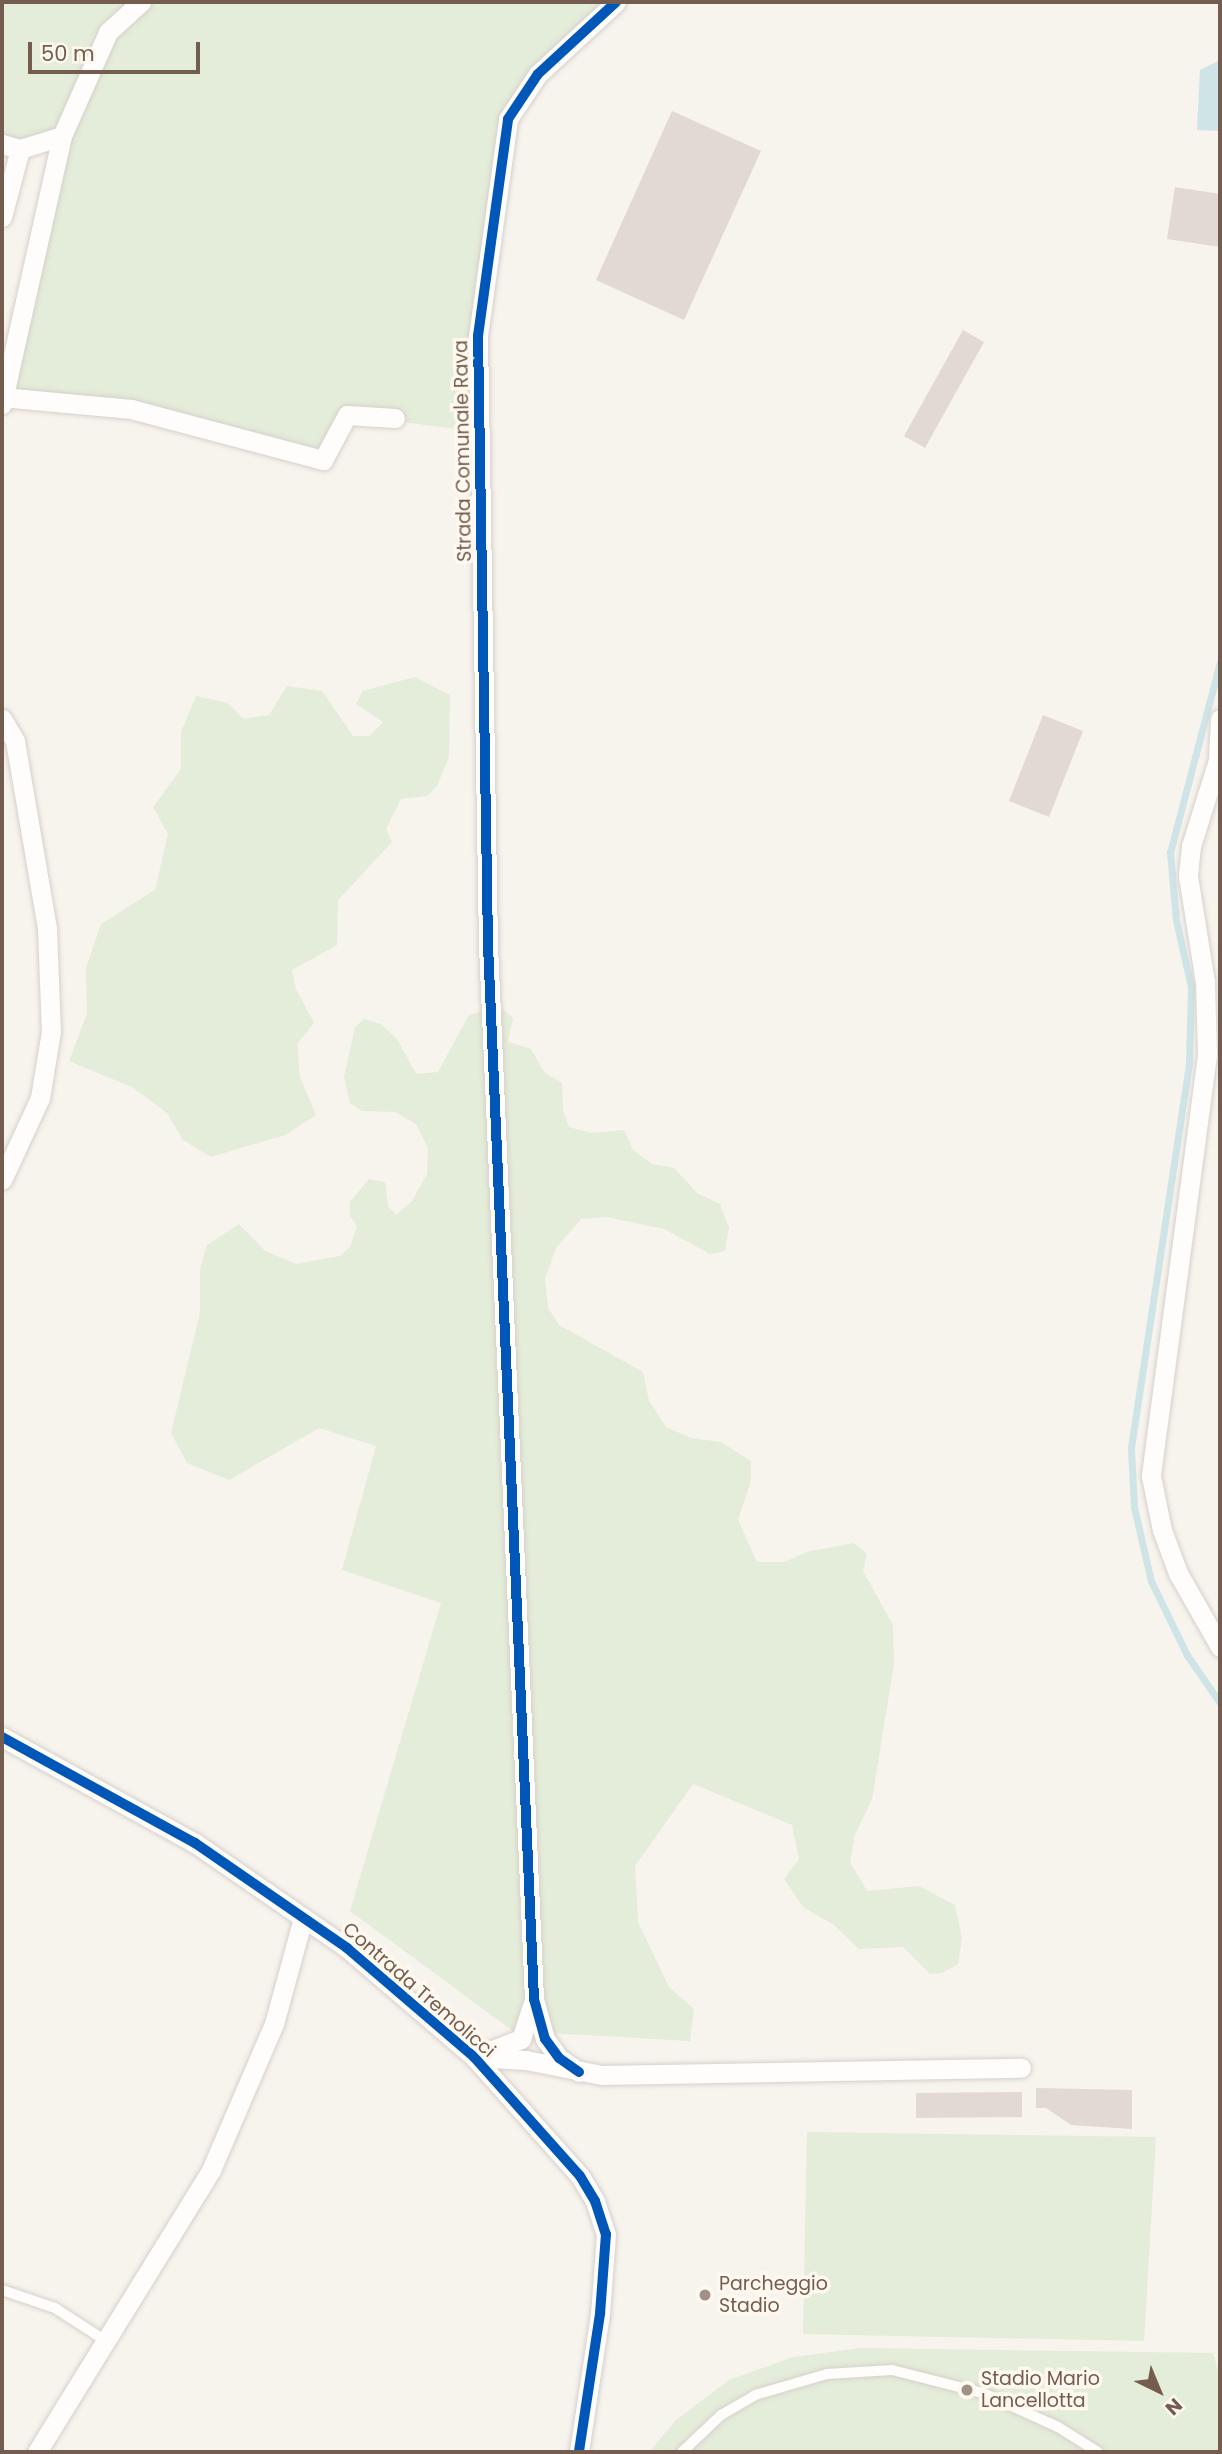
<!DOCTYPE html>
<style>
body{margin:0}
#map{position:relative;width:1222px;height:2454px;overflow:hidden;background:#f7f3ed;font-family:Poppins,sans-serif}
div>[style]{position:absolute}
.green>*{inset:0;background:#e4edd9}
.water>*{inset:0;background:#cfe4e7}
.stream>*{height:7px;margin:-3.5px;padding:0 3.5px;transform-origin:3.5px;border-radius:3.5px;background:#cfe4e7}
.building>*{inset:0;background:#e1d9d2}
.roads{filter:drop-shadow(0 0 2px #d6d0cb) drop-shadow(0 0 2px #d6d0cb)}
.lane>*{height:10px;margin:-5px;padding:0 5px;transform-origin:5px;border-radius:5px;background:#fefdfc}
.street>*{height:19px;margin:-9.5px;padding:0 9.5px;transform-origin:9.5px;border-radius:9.5px;background:#fefdfc}
.cycleway>*{height:10px;margin:-5px;padding:0 5px;transform-origin:5px;border-radius:5px;background:#0057b8}
.dots>*{width:19px;height:19px;translate:-50% -50%;box-sizing:border-box;border:4px solid #fef8ef;border-radius:50%}
span{translate:-50% -50%;white-space:nowrap;text-align:center;line-height:1.15;-webkit-text-stroke:7px #fef8ef;paint-order:stroke}
.street-label{font-size:19px;color:#745d4e}
.poi-label{font-size:19px;color:#745d4e}
.left{translate:0 -50%;text-align:left}
.frame{position:absolute;inset:0;border:4px solid #745d4e;pointer-events:none}
.north{position:absolute;left:1124px;top:2356px;width:70px;height:70px;-webkit-text-stroke:5px #fef8ef;paint-order:stroke;rotate:137deg;font-size:19px;font-weight:700;line-height:28px;text-align:center;color:#745d4e}
.north::after{content:'';display:block;margin:auto;width:24px;height:32px;background:#745d4e;clip-path:polygon(50% 0,100% 100%,50% 72%,0 100%)}
.scale{position:absolute;left:28px;top:42px;width:172px;height:32px;box-sizing:border-box;border:4px solid #745d4e;border-top:0;padding-left:9px;font-size:21px;line-height:24px;white-space:nowrap;color:#745d4e;-webkit-text-stroke:5px #fef8ef;paint-order:stroke}
</style>
<div id="map">
<div class="green">
<div style="clip-path:polygon(2px 2px,616px 2px,508px 119px,497px 183px,480px 432px,348px 415px,323px 460px,131px 409px,4px 398px,62px 137px,2px 144px)"></div>
<div style="clip-path:polygon(415px 677px,450px 695px,449px 757px,437px 786px,427px 796px,401px 799px,386px 829px,392px 842px,338px 900px,337px 945px,292px 970px,296px 989px,314px 1023px,297px 1044px,300px 1077px,316px 1115px,285px 1135px,211px 1157px,183px 1140px,167px 1113px,132px 1087px,69px 1061px,87px 1014px,86px 968px,101px 924px,155px 890px,168px 834px,153px 807px,181px 769px,181px 732px,196px 696px,228px 703px,243px 719px,269px 715px,287px 686px,322px 691px,353px 736px,370px 736px,383px 722px,356px 704px,363px 691px)"></div>
<div style="clip-path:polygon(499px 1006px,513px 1018px,508px 1042px,531px 1049px,544px 1072px,562px 1083px,563px 1111px,569px 1127px,591px 1133px,624px 1130px,633px 1150px,652px 1164px,674px 1168px,697px 1193px,720px 1204px,729px 1228px,725px 1251px,710px 1254px,664px 1229px,606px 1217px,581px 1219px,556px 1248px,545px 1279px,548px 1308px,559px 1325px,643px 1372px,649px 1401px,666px 1427px,691px 1438px,721px 1442px,751px 1461px,751px 1481px,738px 1520px,757px 1562px,785px 1562px,806px 1552px,854px 1543px,867px 1554px,863px 1571px,893px 1625px,894px 1664px,872px 1799px,855px 1835px,850px 1862px,867px 1891px,919px 1886px,955px 1905px,962px 1938px,958px 1964px,942px 1973px,930px 1974px,903px 1947px,859px 1949px,834px 1925px,803px 1907px,784px 1879px,799px 1859px,792px 1825px,693px 1784px,635px 1866px,638px 1922px,669px 1987px,694px 2009px,690px 2041px,513px 2031px,350px 1911px,441px 1603px,342px 1570px,376px 1446px,319px 1428px,229px 1480px,187px 1463px,171px 1433px,200px 1313px,200px 1269px,207px 1245px,239px 1224px,265px 1251px,296px 1264px,340px 1256px,350px 1247px,357px 1226px,350px 1216px,350px 1202px,369px 1179px,385px 1182px,388px 1206px,396px 1215px,412px 1201px,427px 1174px,428px 1148px,416px 1124px,395px 1112px,362px 1111px,350px 1103px,344px 1077px,355px 1028px,363px 1019px,381px 1024px,397px 1039px,416px 1074px,438px 1072px,469px 1015px)"></div>
<div style="clip-path:polygon(807px 2132px,1156px 2137px,1144px 2341px,803px 2334px)"></div>
<div style="clip-path:polygon(861px 2348px,1213px 2353px,1220px 2379px,1220px 2452px,649px 2452px,676px 2420px,729px 2380px,793px 2357px)"></div>
</div>
<div class="water">
<div style="clip-path:polygon(1220px 60px,1220px 131px,1197px 130px,1200px 70px)"></div>
</div>
<div class="stream">
<div style="left:1220px;top:662px;width:196px;rotate:104.7deg"></div>
<div style="left:1170px;top:852px;width:68px;rotate:85deg"></div>
<div style="left:1176px;top:920px;width:69px;rotate:77.4deg"></div>
<div style="left:1191px;top:987px;width:77px;rotate:91.5deg"></div>
<div style="left:1189px;top:1064px;width:389px;rotate:98.6deg"></div>
<div style="left:1131px;top:1449px;width:58px;rotate:87deg"></div>
<div style="left:1134px;top:1507px;width:76px;rotate:77.1deg"></div>
<div style="left:1151px;top:1581px;width:82px;rotate:64.1deg"></div>
<div style="left:1187px;top:1655px;width:58px;rotate:55.5deg"></div>
</div>
<div class="building">
<div style="clip-path:polygon(672px 111px,761px 151px,684px 320px,596px 280px)"></div>
<div style="clip-path:polygon(1175px 187px,1220px 194px,1220px 247px,1167px 239px)"></div>
<div style="clip-path:polygon(963px 330px,984px 342px,925px 448px,904px 436px)"></div>
<div style="clip-path:polygon(1043px 715px,1083px 731px,1049px 817px,1009px 801px)"></div>
<div style="clip-path:polygon(1036px 2088px,1132px 2090px,1132px 2129px,1071px 2125px,1046px 2108px,1036px 2108px)"></div>
<div style="clip-path:polygon(1022px 2092px,1022px 2117px,916px 2118px,916px 2093px)"></div>
</div>
<div class="roads">
<div class="lane">
<div style="left:2px;top:2290px;width:56px;rotate:18.8deg"></div>
<div style="left:55px;top:2308px;width:61px;rotate:32.9deg"></div>
<div style="left:682px;top:2452px;width:54px;rotate:-43.5deg"></div>
<div style="left:721px;top:2415px;width:39px;rotate:-30deg"></div>
<div style="left:755px;top:2395px;width:75px;rotate:-16.3deg"></div>
<div style="left:827px;top:2374px;width:65px;rotate:-3.5deg"></div>
<div style="left:892px;top:2370px;width:94px;rotate:14.2deg"></div>
<div style="left:983px;top:2393px;width:82px;rotate:24.4deg"></div>
<div style="left:1058px;top:2427px;width:47px;rotate:32deg"></div>
</div>
<div class="street">
<div style="left:2px;top:144px;width:19px;rotate:16deg"></div>
<div style="left:20px;top:149px;width:44px;rotate:-17.2deg"></div>
<div style="left:2px;top:217px;width:70px;rotate:-75.2deg"></div>
<div style="left:2px;top:397px;width:130px;rotate:5.3deg"></div>
<div style="left:131px;top:409px;width:199px;rotate:14.9deg"></div>
<div style="left:323px;top:460px;width:51px;rotate:-61.9deg"></div>
<div style="left:347px;top:415px;width:48px;rotate:3.6deg"></div>
<div style="left:2px;top:404px;width:275px;rotate:-77.4deg"></div>
<div style="left:62px;top:136px;width:114px;rotate:-66.1deg"></div>
<div style="left:108px;top:32px;width:45px;rotate:-42.3deg"></div>
<div style="left:2px;top:719px;width:26px;rotate:59deg"></div>
<div style="left:15px;top:741px;width:191px;rotate:80.3deg"></div>
<div style="left:47px;top:929px;width:102px;rotate:87.8deg"></div>
<div style="left:51px;top:1031px;width:68px;rotate:99.3deg"></div>
<div style="left:40px;top:1098px;width:90px;rotate:114.9deg"></div>
<div style="left:1220px;top:719px;width:41px;rotate:92.8deg"></div>
<div style="left:1218px;top:760px;width:90px;rotate:107.4deg"></div>
<div style="left:1191px;top:846px;width:30px;rotate:96deg"></div>
<div style="left:1188px;top:876px;width:107px;rotate:80.9deg"></div>
<div style="left:1205px;top:982px;width:73px;rotate:88.4deg"></div>
<div style="left:1207px;top:1055px;width:425px;rotate:97.6deg"></div>
<div style="left:1151px;top:1476px;width:55px;rotate:78.5deg"></div>
<div style="left:1162px;top:1530px;width:46px;rotate:69.6deg"></div>
<div style="left:1178px;top:1573px;width:85px;rotate:60.4deg"></div>
<div style="left:2px;top:1737px;width:220px;rotate:28.8deg"></div>
<div style="left:195px;top:1843px;width:185px;rotate:34.6deg"></div>
<div style="left:347px;top:1948px;width:167px;rotate:40.6deg"></div>
<div style="left:474px;top:2057px;width:159px;rotate:48.3deg"></div>
<div style="left:580px;top:2176px;width:29px;rotate:59deg"></div>
<div style="left:595px;top:2201px;width:35px;rotate:72deg"></div>
<div style="left:606px;top:2234px;width:80px;rotate:94.3deg"></div>
<div style="left:600px;top:2314px;width:140px;rotate:98.7deg"></div>
<div style="left:479px;top:2055px;width:45px;rotate:-20.9deg"></div>
<div style="left:521px;top:2039px;width:41px;rotate:-71.6deg"></div>
<div style="left:474px;top:2057px;width:52px;rotate:3.3deg"></div>
<div style="left:526px;top:2060px;width:77px;rotate:11.2deg"></div>
<div style="left:602px;top:2075px;width:419px;rotate:-1deg"></div>
<div style="left:579px;top:2072px;width:24px;rotate:-145deg"></div>
<div style="left:559px;top:2058px;width:24px;rotate:-126deg"></div>
<div style="left:545px;top:2039px;width:41px;rotate:-105.4deg"></div>
<div style="left:534px;top:1999px;width:1055px;rotate:-92.5deg"></div>
<div style="left:488px;top:945px;width:609px;rotate:-90.94deg"></div>
<div style="left:478px;top:336px;width:219px;rotate:-82.1deg"></div>
<div style="left:508px;top:119px;width:54px;rotate:-56.3deg"></div>
<div style="left:538px;top:74px;width:106px;rotate:-42.7deg"></div>
<div style="left:37px;top:2452px;width:331px;rotate:-58.3deg"></div>
<div style="left:211px;top:2170px;width:159px;rotate:-66.7deg"></div>
<div style="left:274px;top:2024px;width:110px;rotate:-74.7deg"></div>
</div>
</div>
<div class="cycleway">
<div style="left:2px;top:1737px;width:220px;rotate:28.8deg"></div>
<div style="left:195px;top:1843px;width:185px;rotate:34.6deg"></div>
<div style="left:347px;top:1948px;width:167px;rotate:40.6deg"></div>
<div style="left:474px;top:2057px;width:159px;rotate:48.3deg"></div>
<div style="left:580px;top:2176px;width:29px;rotate:59deg"></div>
<div style="left:595px;top:2201px;width:35px;rotate:72deg"></div>
<div style="left:606px;top:2234px;width:80px;rotate:94.3deg"></div>
<div style="left:600px;top:2314px;width:140px;rotate:98.7deg"></div>
<div style="left:579px;top:2072px;width:24px;rotate:-145deg"></div>
<div style="left:559px;top:2058px;width:24px;rotate:-126deg"></div>
<div style="left:545px;top:2039px;width:41px;rotate:-105.4deg"></div>
<div style="left:534px;top:1999px;width:1055px;rotate:-92.5deg"></div>
<div style="left:488px;top:945px;width:609px;rotate:-90.94deg"></div>
<div style="left:478px;top:336px;width:219px;rotate:-82.1deg"></div>
<div style="left:508px;top:119px;width:54px;rotate:-56.3deg"></div>
<div style="left:538px;top:74px;width:106px;rotate:-42.7deg"></div>
</div>
<div class="dots">
<div style="left:705px;top:2295px;background:#a29286"></div>
<div style="left:967px;top:2390px;background:#a29286"></div>
</div>
<div class="street-label">
<span style="left:463px;top:451px;rotate:-91deg">Strada Comunale Rava</span>
<span style="left:419px;top:1990px;rotate:41deg">Contrada Tremolicci</span>
</div>
<div class="poi-label">
<span class="left" style="left:719px;top:2295px">Parcheggio<br>Stadio</span>
<span class="left" style="left:981px;top:2390px">Stadio Mario<br>Lancellotta</span>
</div>
<div class="frame"></div>
<div class="north">N</div>
<div class="scale">50 m</div>
</div>
